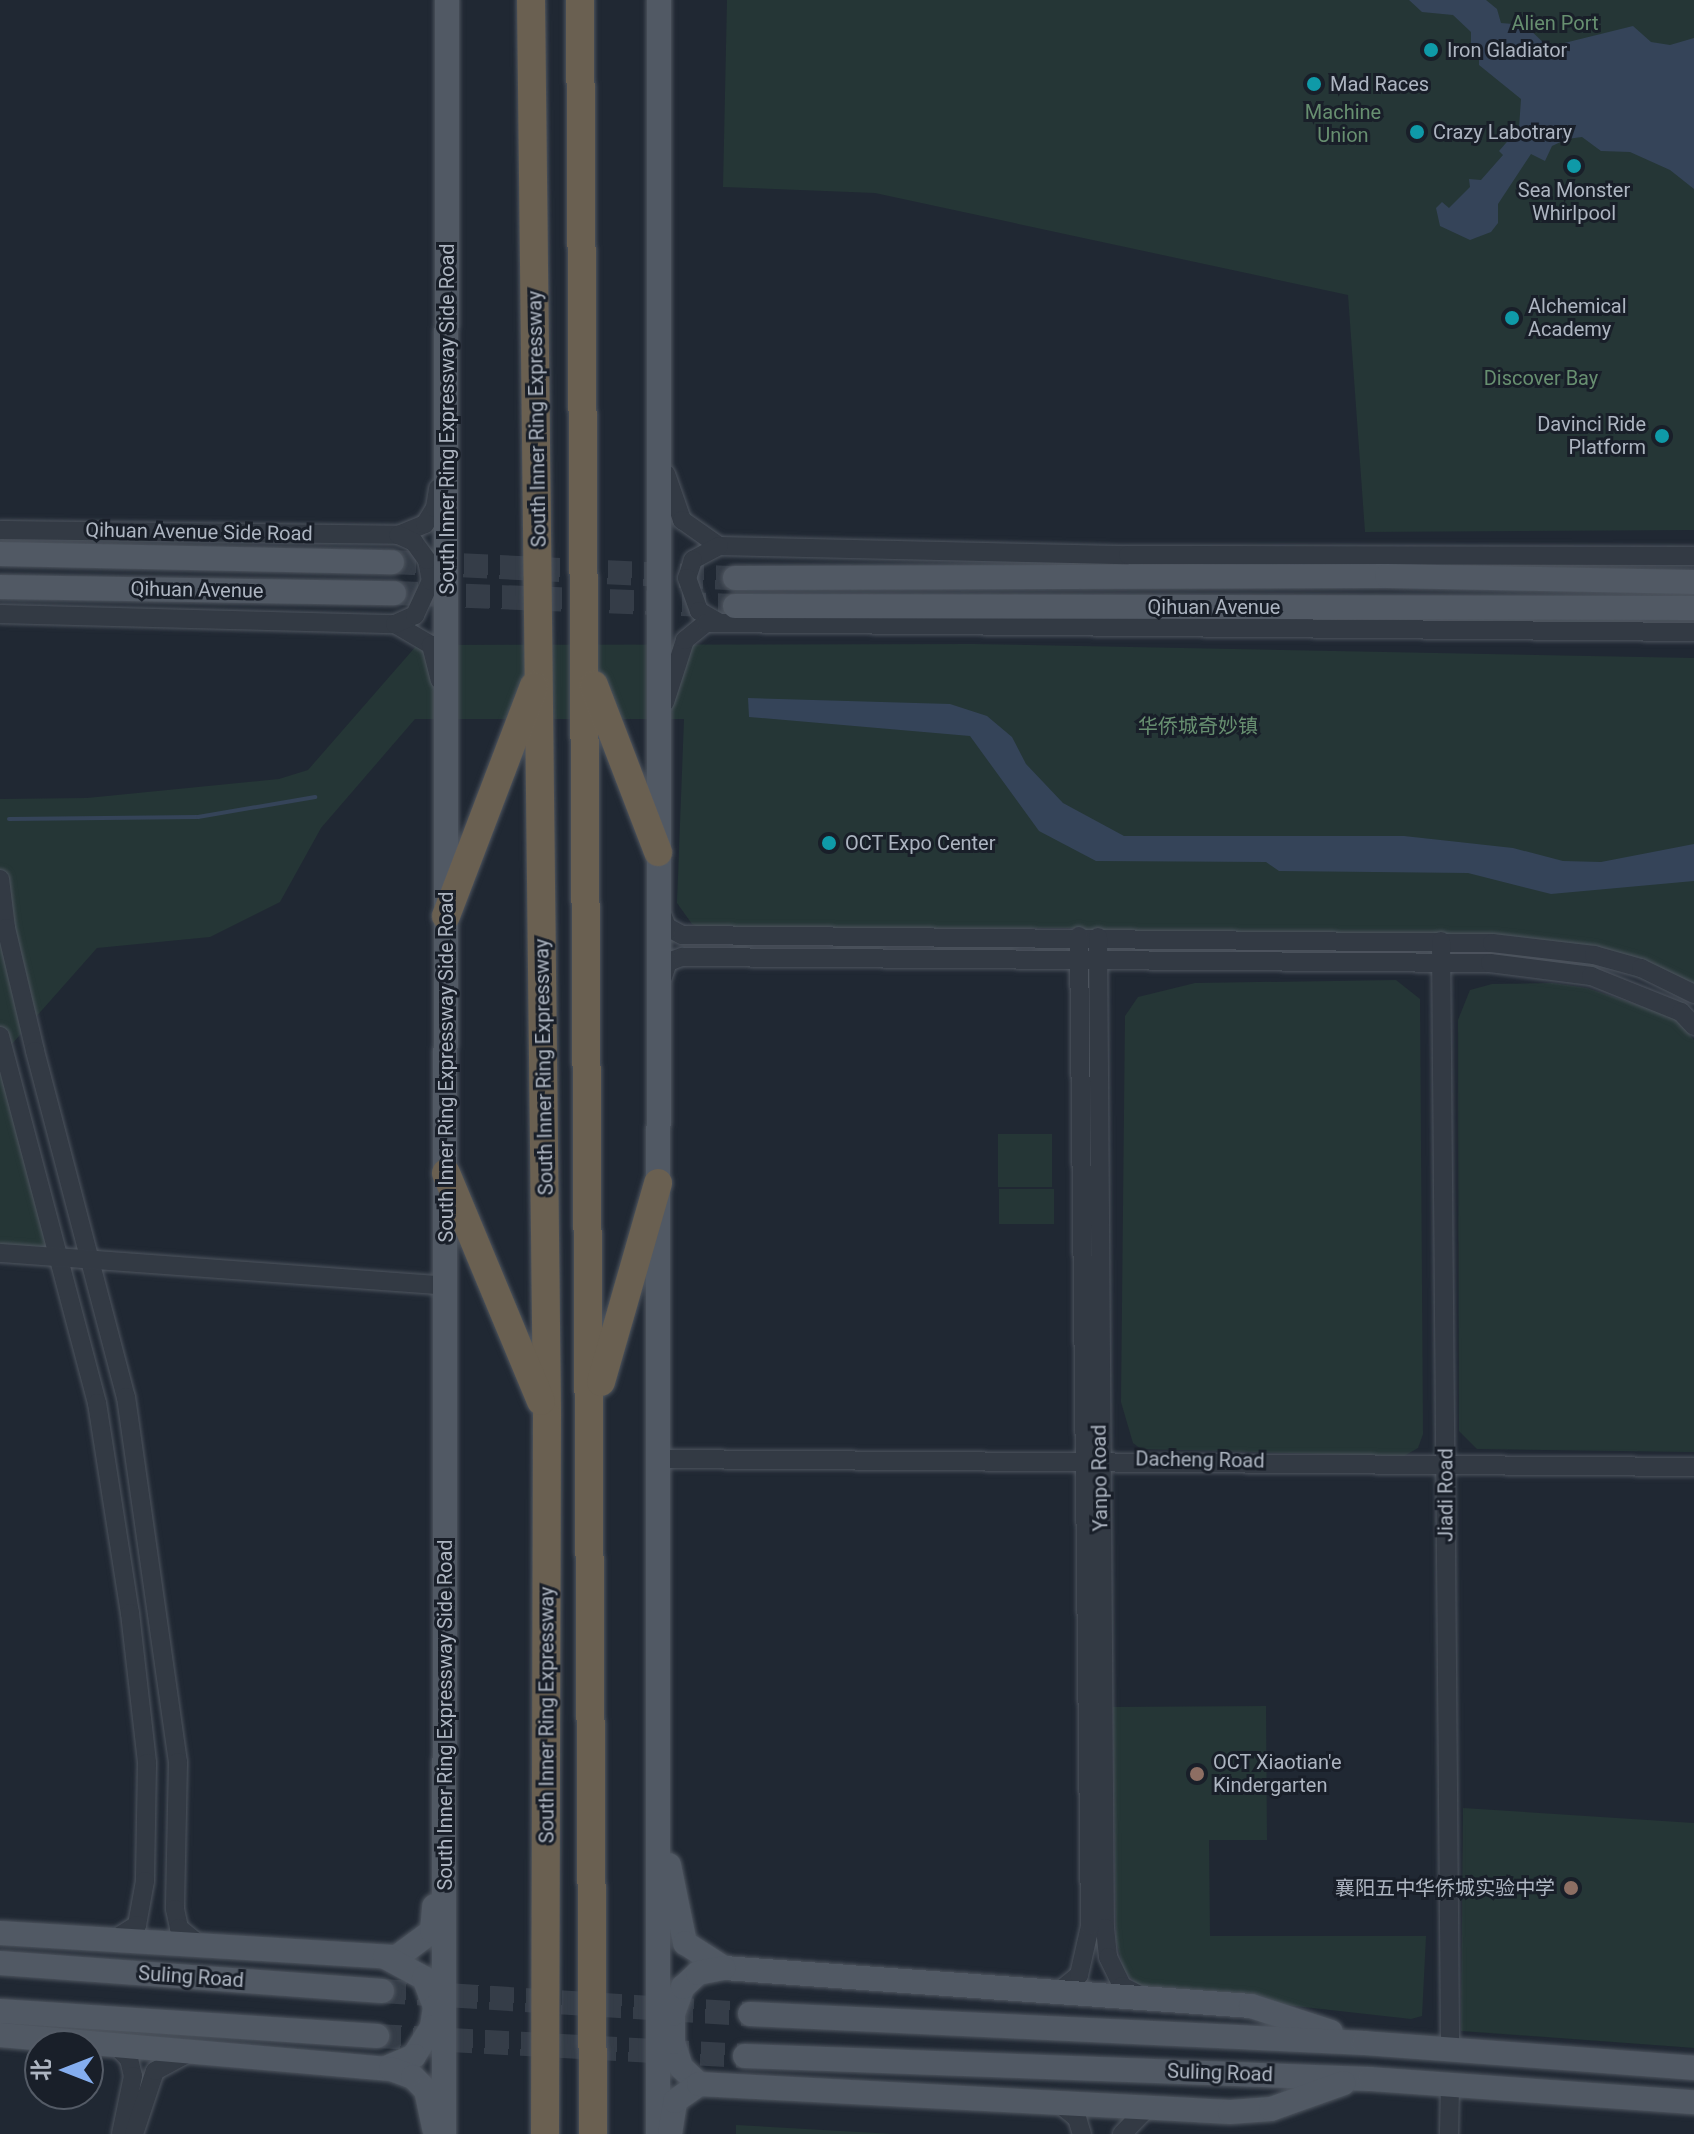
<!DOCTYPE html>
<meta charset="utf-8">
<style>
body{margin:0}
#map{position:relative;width:1694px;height:2134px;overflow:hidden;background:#202833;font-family:Roboto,"Noto Sans SC",sans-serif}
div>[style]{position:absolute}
.green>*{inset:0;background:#253636}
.water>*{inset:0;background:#354459}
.stream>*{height:4px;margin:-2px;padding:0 2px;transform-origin:2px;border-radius:2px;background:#354459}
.major-tunnel>*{height:24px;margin-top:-12px;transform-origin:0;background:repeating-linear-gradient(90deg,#353d48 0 24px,transparent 0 36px)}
.roads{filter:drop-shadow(0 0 2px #4e555f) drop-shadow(0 0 2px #4e555f)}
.minor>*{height:18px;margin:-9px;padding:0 9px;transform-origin:9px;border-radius:9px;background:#333a44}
.major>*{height:24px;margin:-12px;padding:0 12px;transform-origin:12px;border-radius:12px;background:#515964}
.highway>*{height:28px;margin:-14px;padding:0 14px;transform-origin:14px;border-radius:14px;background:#6a6051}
.dots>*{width:22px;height:22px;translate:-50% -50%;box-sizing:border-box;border:4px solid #191f29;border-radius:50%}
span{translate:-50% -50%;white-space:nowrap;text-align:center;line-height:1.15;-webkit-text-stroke:6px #191f29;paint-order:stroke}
.park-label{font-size:20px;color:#678f70}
.poi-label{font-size:20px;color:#adb5c1}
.left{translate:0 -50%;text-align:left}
.right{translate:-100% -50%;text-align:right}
.street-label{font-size:20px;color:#adb5c1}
.north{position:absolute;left:24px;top:2030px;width:80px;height:80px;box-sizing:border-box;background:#191f29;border:2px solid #545b66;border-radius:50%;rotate:270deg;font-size:22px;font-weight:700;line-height:32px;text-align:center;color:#adb5c1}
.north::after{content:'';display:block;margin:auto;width:28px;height:36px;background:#85aeef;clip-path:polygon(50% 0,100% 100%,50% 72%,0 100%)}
</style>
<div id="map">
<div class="green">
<div style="clip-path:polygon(727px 0,1694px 0,1694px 530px,1365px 532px,1348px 295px,875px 193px,723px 187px)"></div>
<div style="clip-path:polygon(973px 644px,1694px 658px,1694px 994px,1594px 955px,1079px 936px,1074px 928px,703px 929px,692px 924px,677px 903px,684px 719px,415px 719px,321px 828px,280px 902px,210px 937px,97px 948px,4px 1053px,63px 1259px,0 1253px,0 799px,87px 798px,279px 779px,308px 770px,417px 645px)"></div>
<div style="clip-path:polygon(1396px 980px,1420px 999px,1423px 1434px,1418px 1448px,1404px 1456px,1141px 1449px,1133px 1443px,1121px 1402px,1125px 1016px,1138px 997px,1195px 983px)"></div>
<div style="clip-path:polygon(1553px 983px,1587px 988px,1676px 1018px,1694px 1040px,1694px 1452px,1477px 1449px,1459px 1431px,1458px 1020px,1470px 990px,1492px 984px)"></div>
<div style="clip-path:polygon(998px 1134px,1052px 1134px,1052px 1187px,998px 1187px)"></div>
<div style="clip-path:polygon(999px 1189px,1054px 1189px,1054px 1224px,999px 1224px)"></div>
<div style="clip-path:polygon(1266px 1706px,1267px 1840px,1209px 1840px,1210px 1936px,1426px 1936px,1422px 2016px,1411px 2019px,1159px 1991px,1141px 1988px,1124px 1971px,1116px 1940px,1113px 1707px)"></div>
<div style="clip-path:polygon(1463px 1808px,1694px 1823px,1694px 2048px,1461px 2031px)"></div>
<div style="clip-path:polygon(736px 2125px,894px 2134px,736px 2134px)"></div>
</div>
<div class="water">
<div style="clip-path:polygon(1409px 0,1486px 0,1497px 9px,1501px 23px,1525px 25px,1548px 47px,1633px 26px,1651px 42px,1670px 45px,1694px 38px,1694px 189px,1670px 170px,1630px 152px,1601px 151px,1582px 137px,1567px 139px,1552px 146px,1545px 161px,1531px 154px,1498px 204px,1498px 223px,1491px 232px,1470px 240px,1440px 226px,1436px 208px,1442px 202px,1449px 208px,1470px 187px,1469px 179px,1481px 180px,1503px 155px,1499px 151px,1519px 128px,1521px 99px,1479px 65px,1479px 55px,1471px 55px,1471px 32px,1453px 15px,1422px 12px)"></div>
<div style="clip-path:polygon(748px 698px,950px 704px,987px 716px,1012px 737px,1026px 764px,1063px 803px,1124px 836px,1404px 836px,1513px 848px,1563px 861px,1601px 862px,1694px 844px,1694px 881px,1551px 894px,1468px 873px,1279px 871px,1266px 862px,1096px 861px,1039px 831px,970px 736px,749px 717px)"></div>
</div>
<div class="stream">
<div style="left:9px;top:819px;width:189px;rotate:-0.6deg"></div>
<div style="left:198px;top:817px;width:119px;rotate:-9.7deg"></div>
</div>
<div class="major-tunnel">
<div style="left:392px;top:562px;width:343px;rotate:2.7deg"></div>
<div style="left:394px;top:593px;width:341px;rotate:2.2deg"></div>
<div style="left:382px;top:1991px;width:369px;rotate:3.6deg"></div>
<div style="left:377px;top:2036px;width:369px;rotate:3.1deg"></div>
</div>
<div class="roads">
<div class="minor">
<div style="left:666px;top:474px;width:49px;rotate:70.8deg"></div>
<div style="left:682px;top:520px;width:45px;rotate:35.1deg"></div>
<div style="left:719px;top:546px;width:409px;rotate:1.3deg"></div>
<div style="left:1128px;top:555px;width:566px;rotate:0.1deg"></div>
<div style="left:0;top:530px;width:398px;rotate:0.7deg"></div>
<div style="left:398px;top:535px;width:29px;rotate:-22deg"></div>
<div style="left:425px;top:524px;width:19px;rotate:-58deg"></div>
<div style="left:435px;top:508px;width:20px;rotate:-81deg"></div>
<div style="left:719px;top:546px;width:30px;rotate:152deg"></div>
<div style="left:693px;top:560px;width:19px;rotate:108deg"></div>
<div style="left:687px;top:578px;width:35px;rotate:70deg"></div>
<div style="left:699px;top:611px;width:24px;rotate:30deg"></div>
<div style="left:0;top:614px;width:395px;rotate:1.5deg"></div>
<div style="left:395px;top:624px;width:42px;rotate:30.3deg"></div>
<div style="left:431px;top:645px;width:36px;rotate:76deg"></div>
<div style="left:395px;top:624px;width:22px;rotate:-24deg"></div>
<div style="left:415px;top:615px;width:38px;rotate:-65deg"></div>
<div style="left:431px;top:581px;width:21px;rotate:-101deg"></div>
<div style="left:427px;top:560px;width:22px;rotate:-126deg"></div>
<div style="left:414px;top:542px;width:17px;rotate:-156deg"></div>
<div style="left:665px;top:702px;width:65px;rotate:-72.1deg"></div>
<div style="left:685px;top:640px;width:27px;rotate:-39deg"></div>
<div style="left:706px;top:623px;width:988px;rotate:0.52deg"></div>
<div style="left:0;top:879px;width:49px;rotate:83deg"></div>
<div style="left:6px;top:928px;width:126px;rotate:76.7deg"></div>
<div style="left:35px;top:1051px;width:358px;rotate:75.3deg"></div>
<div style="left:126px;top:1397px;width:369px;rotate:81.9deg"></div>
<div style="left:178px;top:1762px;width:147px;rotate:91.2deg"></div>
<div style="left:175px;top:1909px;width:19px;rotate:78deg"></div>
<div style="left:179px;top:1928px;width:28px;rotate:39deg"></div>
<div style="left:660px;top:909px;width:19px;rotate:69deg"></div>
<div style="left:667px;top:927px;width:17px;rotate:28deg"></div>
<div style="left:682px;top:935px;width:810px;rotate:0.57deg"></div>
<div style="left:1492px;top:943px;width:103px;rotate:6.7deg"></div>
<div style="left:1594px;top:955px;width:49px;rotate:15.5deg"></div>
<div style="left:1641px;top:968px;width:59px;rotate:26.1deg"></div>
<div style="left:1098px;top:937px;width:991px;rotate:89.6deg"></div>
<div style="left:1105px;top:1928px;width:29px;rotate:84deg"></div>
<div style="left:1108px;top:1957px;width:32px;rotate:64deg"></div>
<div style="left:1122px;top:1986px;width:22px;rotate:27deg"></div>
<div style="left:1441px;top:941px;width:1108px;rotate:89.53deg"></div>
<div style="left:662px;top:980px;width:19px;rotate:-72deg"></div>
<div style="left:668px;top:962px;width:15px;rotate:-20deg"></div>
<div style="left:682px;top:957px;width:808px;rotate:0.43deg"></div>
<div style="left:1490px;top:963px;width:102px;rotate:7.3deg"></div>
<div style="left:1591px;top:976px;width:97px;rotate:21.8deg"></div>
<div style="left:1681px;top:1012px;width:19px;rotate:47deg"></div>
<div style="left:0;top:1036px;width:380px;rotate:75.2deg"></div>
<div style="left:97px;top:1403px;width:213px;rotate:81.1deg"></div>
<div style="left:130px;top:1613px;width:151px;rotate:83.5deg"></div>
<div style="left:147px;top:1763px;width:118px;rotate:91deg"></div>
<div style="left:145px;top:1881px;width:45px;rotate:100.3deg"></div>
<div style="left:137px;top:1925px;width:28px;rotate:148deg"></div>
<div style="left:0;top:1253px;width:446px;rotate:4.2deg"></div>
<div style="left:658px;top:1459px;width:1036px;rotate:0.44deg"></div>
<div style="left:1058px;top:1992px;width:27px;rotate:-39deg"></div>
<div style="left:1079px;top:1975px;width:50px;rotate:-77.3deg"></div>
<div style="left:1090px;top:1926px;width:990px;rotate:-90.64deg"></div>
<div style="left:115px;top:2045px;width:20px;rotate:45deg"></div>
<div style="left:129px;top:2059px;width:17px;rotate:77deg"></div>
<div style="left:133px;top:2076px;width:59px;rotate:101.7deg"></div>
<div style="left:1057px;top:2102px;width:26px;rotate:39deg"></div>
<div style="left:1077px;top:2118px;width:17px;rotate:73deg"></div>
<div style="left:134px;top:2134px;width:66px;rotate:-71.6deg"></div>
<div style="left:155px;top:2071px;width:38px;rotate:-28deg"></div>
<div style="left:1122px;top:2134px;width:37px;rotate:-46deg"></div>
<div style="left:1449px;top:2134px;width:49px;rotate:-88.8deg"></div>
</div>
<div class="major">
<div style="left:0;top:554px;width:392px;rotate:1.2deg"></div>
<div style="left:735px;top:578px;width:652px;rotate:-0.18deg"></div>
<div style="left:1387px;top:576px;width:307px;rotate:1.1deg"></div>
<div style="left:0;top:587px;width:394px;rotate:0.9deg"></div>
<div style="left:735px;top:606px;width:959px;rotate:0.12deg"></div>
<div style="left:669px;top:1865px;width:80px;rotate:78.4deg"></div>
<div style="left:685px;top:1943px;width:46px;rotate:32.7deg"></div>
<div style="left:724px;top:1968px;width:528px;rotate:4.12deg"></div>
<div style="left:1251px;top:2006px;width:84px;rotate:18deg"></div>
<div style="left:0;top:1933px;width:398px;rotate:3.5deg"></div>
<div style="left:397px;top:1957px;width:44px;rotate:-36.6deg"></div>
<div style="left:432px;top:1931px;width:25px;rotate:-85deg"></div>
<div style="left:385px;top:1957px;width:44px;rotate:28.3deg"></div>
<div style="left:424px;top:1978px;width:31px;rotate:69deg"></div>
<div style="left:435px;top:2007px;width:20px;rotate:99deg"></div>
<div style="left:432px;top:2027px;width:34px;rotate:122deg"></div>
<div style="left:414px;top:2056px;width:30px;rotate:157deg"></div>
<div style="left:0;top:1963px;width:383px;rotate:4.2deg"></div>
<div style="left:0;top:2011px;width:378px;rotate:3.8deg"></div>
<div style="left:750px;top:2014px;width:615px;rotate:2.7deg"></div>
<div style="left:1364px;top:2043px;width:331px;rotate:4.3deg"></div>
<div style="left:0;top:2035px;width:392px;rotate:5deg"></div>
<div style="left:391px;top:2069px;width:23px;rotate:20deg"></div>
<div style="left:413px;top:2077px;width:18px;rotate:45deg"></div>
<div style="left:426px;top:2090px;width:40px;rotate:78deg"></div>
<div style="left:745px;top:2056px;width:625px;rotate:2.11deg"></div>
<div style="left:1370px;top:2079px;width:325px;rotate:4.1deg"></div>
<div style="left:699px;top:2084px;width:25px;rotate:-137deg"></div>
<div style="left:681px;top:2067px;width:26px;rotate:-108deg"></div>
<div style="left:673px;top:2042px;width:28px;rotate:-90deg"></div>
<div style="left:673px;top:2014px;width:29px;rotate:-70deg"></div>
<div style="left:683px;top:1987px;width:21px;rotate:-43deg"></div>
<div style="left:698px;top:1973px;width:26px;rotate:-11deg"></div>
<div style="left:444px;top:2134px;width:2134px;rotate:-89.92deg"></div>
<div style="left:658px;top:2134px;width:2134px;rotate:-89.97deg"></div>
<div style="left:670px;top:2134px;width:33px;rotate:-81deg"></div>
<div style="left:675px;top:2101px;width:29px;rotate:-35deg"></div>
<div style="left:699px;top:2084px;width:532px;rotate:3.02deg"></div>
<div style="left:1230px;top:2112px;width:41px;rotate:-4.2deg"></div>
<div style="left:1271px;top:2109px;width:77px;rotate:-19.6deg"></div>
</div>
<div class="highway">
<div style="left:531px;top:0;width:1416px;rotate:89.35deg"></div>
<div style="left:547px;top:1416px;width:718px;rotate:90.16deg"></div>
<div style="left:580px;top:0;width:2134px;rotate:89.65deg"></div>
<div style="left:594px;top:685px;width:179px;rotate:69deg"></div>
<div style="left:446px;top:916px;width:246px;rotate:-69.1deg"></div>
<div style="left:446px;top:1173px;width:247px;rotate:67.4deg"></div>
<div style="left:601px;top:1382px;width:207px;rotate:-74deg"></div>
</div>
</div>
<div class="dots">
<div style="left:1431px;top:50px;background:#0f9aa8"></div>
<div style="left:1314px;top:84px;background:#0f9aa8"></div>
<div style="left:1417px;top:132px;background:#0f9aa8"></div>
<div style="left:1574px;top:166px;background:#0f9aa8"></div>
<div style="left:1512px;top:318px;background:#0f9aa8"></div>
<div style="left:1662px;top:436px;background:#0f9aa8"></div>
<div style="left:829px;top:843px;background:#0f9aa8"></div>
<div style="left:1197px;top:1774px;background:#8d6e63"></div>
<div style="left:1571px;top:1888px;background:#8d6e63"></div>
</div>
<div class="park-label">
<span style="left:1555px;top:23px">Alien Port</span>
<span style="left:1343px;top:124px">Machine<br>Union</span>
<span style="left:1541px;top:378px">Discover Bay</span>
<span style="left:1198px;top:726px">华侨城奇妙镇</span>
</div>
<div class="poi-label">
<span class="left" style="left:1447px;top:50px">Iron Gladiator</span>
<span class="left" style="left:1330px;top:84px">Mad Races</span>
<span class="left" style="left:1433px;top:132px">Crazy Labotrary</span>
<span style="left:1574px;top:202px">Sea Monster<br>Whirlpool</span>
<span class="left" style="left:1528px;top:318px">Alchemical<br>Academy</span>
<span class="right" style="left:1646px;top:436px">Davinci Ride<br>Platform</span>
<span class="left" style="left:845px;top:843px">OCT Expo Center</span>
<span class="left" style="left:1213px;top:1774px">OCT Xiaotian'e<br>Kindergarten</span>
<span class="right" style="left:1555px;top:1888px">襄阳五中华侨城实验中学</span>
</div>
<div class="street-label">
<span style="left:447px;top:419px;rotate:-90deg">South Inner Ring Expressway Side Road</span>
<span style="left:537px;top:419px;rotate:-91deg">South Inner Ring Expressway</span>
<span style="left:199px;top:532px;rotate:1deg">Qihuan Avenue Side Road</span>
<span style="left:197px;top:590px;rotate:1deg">Qihuan Avenue</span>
<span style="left:1214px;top:607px">Qihuan Avenue</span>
<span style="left:446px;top:1067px;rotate:-90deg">South Inner Ring Expressway Side Road</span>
<span style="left:544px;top:1067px;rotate:-91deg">South Inner Ring Expressway</span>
<span style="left:1200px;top:1460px;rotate:1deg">Dacheng Road</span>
<span style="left:1100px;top:1478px;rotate:-91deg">Yanpo Road</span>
<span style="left:1446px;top:1495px;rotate:-90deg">Jiadi Road</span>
<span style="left:445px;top:1715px;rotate:-90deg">South Inner Ring Expressway Side Road</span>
<span style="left:547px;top:1715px;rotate:-90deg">South Inner Ring Expressway</span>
<span style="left:191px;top:1977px;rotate:4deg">Suling Road</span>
<span style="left:1220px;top:2073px;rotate:2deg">Suling Road</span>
</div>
<div class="north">北</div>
</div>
